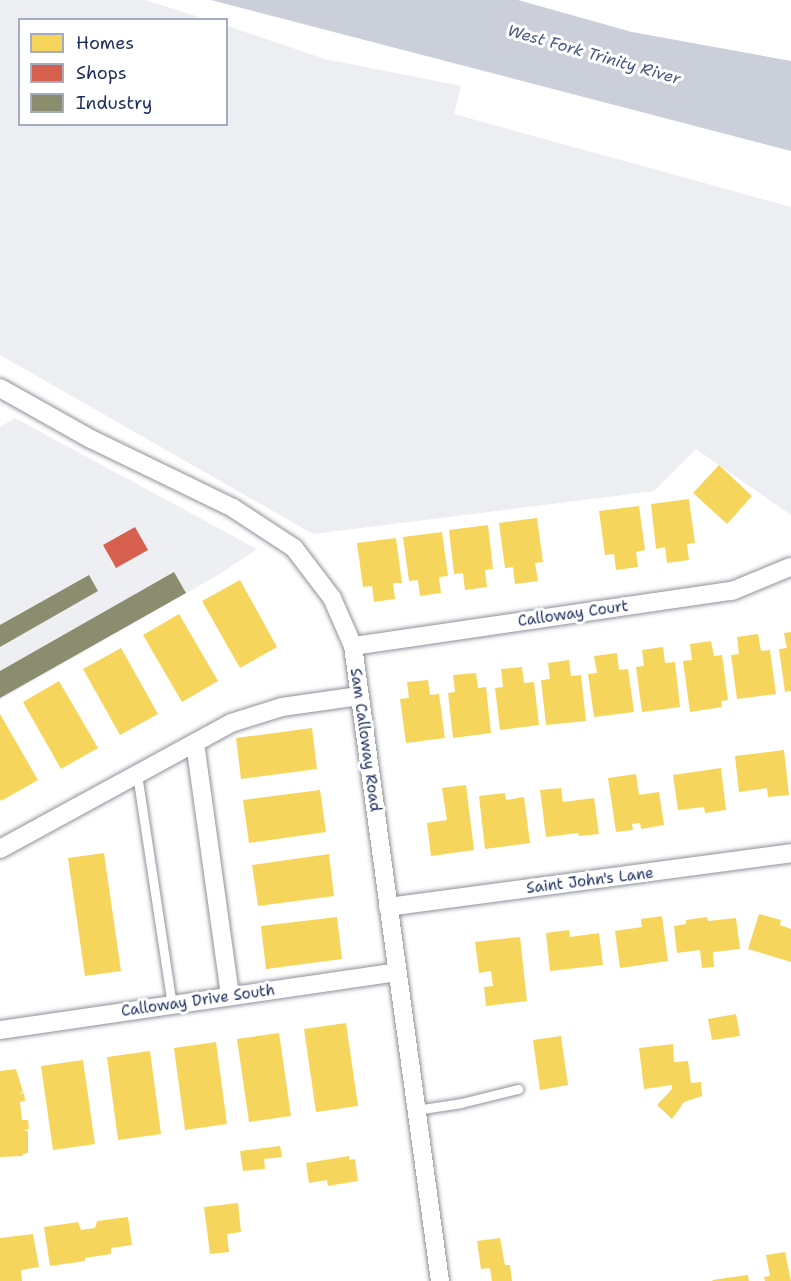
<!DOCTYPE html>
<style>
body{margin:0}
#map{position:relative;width:791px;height:1281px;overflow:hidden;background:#fff;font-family:"Shantell Sans",sans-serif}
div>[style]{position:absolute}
.built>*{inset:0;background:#edeff3}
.green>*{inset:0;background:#edeef2}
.water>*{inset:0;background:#cbcfda}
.homes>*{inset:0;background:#f6d55c}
.shops>*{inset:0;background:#d6604d}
.industry>*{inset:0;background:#8c8c6e}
.roads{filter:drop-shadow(0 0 2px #8e929a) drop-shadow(0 0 2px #8e929a)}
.lane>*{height:9px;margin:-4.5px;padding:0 4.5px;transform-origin:4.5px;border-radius:4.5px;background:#fff}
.street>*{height:18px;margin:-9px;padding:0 9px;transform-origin:9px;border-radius:9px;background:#fff}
span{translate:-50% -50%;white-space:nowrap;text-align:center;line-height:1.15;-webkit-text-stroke:6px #fff;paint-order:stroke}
.street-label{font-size:15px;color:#1b2f5e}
.water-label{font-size:16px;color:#49597e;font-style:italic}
.legend{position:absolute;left:18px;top:18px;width:210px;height:108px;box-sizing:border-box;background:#fff;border:2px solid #a4acbf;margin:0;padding:8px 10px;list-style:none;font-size:18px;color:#1b2f5e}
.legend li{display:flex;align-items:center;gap:12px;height:30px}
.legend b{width:30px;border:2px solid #a4acbf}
</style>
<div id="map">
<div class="built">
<div style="clip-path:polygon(15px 418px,257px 549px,218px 575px,0 700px,0 427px)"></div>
</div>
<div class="green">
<div style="clip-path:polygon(0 0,145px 0,205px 19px,20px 20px,20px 124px,226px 124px,227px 26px,325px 59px,461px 86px,454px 114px,791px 207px,791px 515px,696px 449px,654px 491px,313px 534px,0 355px)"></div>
</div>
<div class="water">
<div style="clip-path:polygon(211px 0,518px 0,632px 32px,791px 61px,791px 151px)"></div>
</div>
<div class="homes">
<div style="clip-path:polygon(719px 465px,752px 496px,727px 524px,693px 493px)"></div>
<div style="clip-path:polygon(689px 499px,695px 543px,687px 544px,689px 560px,667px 563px,665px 547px,656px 549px,651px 504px)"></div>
<div style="clip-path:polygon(639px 506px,645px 550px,636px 552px,638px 567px,616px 570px,614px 554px,605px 555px,599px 511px)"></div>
<div style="clip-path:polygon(537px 518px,543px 562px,535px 563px,538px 581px,515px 584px,513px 567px,505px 568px,499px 523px)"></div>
<div style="clip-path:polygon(488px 525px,493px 569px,485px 570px,487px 587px,465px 590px,463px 573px,454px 574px,449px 530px)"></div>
<div style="clip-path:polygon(442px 532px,448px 576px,439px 577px,441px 593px,420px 596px,418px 580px,409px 581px,403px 537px)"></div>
<div style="clip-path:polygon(396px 538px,402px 583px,393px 583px,395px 599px,374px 602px,372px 586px,363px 587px,357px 543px)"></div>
<div style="clip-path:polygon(240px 580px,277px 647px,240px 668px,202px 601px)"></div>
<div style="clip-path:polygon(179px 614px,218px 681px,182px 702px,143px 635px)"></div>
<div style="clip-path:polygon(791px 632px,791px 691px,785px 692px,779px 649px,787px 648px,784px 633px)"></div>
<div style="clip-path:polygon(758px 634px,761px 651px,770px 650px,776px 694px,737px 699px,731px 655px,739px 654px,737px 637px)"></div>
<div style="clip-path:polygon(711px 641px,714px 656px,722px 655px,728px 700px,721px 701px,722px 707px,690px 712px,683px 661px,692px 660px,690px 644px)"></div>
<div style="clip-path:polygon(663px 647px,665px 663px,675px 662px,680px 707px,642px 712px,636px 667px,644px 666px,642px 650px)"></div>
<div style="clip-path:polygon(121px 648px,158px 714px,120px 735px,83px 669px)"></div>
<div style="clip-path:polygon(617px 653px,619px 670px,628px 669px,634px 712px,594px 717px,588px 674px,597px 673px,594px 656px)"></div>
<div style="clip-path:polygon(569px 660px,571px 676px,581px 675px,586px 721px,546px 725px,541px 680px,550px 679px,548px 663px)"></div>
<div style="clip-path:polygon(522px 667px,524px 683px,534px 682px,539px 725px,500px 730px,495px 688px,503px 687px,501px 669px)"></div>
<div style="clip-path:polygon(476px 673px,478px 688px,486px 687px,491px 733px,453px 738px,448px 693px,455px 692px,453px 675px)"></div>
<div style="clip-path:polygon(428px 680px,430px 695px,439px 694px,445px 738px,406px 743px,400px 699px,409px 698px,407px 682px)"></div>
<div style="clip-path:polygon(59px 681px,98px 748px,61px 769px,23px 702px)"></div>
<div style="clip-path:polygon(0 714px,38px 780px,1px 801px,0 799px)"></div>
<div style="clip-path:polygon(312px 728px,317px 769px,241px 779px,236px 738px)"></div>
<div style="clip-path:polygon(784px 750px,789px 795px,768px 797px,767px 788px,739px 792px,735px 756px)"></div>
<div style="clip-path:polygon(721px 768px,726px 810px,705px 813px,704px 807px,678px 810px,673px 775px)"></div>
<div style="clip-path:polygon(636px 774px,639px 795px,659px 792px,664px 825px,641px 829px,640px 823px,632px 824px,633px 830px,616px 832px,608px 778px)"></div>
<div style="clip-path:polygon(466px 785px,474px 850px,431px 856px,427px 823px,447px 820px,442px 788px)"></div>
<div style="clip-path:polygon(561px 788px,563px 802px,594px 798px,599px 834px,579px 836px,578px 833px,546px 837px,540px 790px)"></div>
<div style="clip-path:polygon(320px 790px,326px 832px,249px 843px,243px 800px)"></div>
<div style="clip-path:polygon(505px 793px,506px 800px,524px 797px,530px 843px,485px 849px,479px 796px)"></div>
<div style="clip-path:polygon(104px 853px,121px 971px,85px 976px,68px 858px)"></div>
<div style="clip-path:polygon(329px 854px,334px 896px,258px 906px,252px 865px)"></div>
<div style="clip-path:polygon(759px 914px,781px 920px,780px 925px,791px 929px,791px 962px,748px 949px)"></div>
<div style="clip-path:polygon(662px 916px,668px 961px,620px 968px,615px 931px,642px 927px,641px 919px)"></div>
<div style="clip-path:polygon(337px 917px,342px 959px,266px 969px,261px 926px)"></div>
<div style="clip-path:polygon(707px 917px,708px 921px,736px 918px,740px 949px,713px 952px,714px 967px,702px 968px,700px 950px,677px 953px,674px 926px,686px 924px,686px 920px)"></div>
<div style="clip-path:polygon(569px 930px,570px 937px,599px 933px,603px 965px,550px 971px,546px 933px)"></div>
<div style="clip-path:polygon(520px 937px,527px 1001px,486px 1006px,484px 987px,493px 986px,491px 971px,479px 973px,475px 942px)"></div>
<div style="clip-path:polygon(736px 1014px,740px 1036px,712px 1040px,708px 1019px)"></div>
<div style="clip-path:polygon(346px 1023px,358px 1106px,316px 1112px,304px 1029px)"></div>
<div style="clip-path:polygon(279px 1033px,291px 1116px,249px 1122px,237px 1039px)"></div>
<div style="clip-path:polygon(561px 1036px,568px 1085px,540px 1090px,533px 1040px)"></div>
<div style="clip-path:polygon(216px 1042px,227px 1124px,185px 1130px,174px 1048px)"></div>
<div style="clip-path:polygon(673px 1044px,674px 1062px,688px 1061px,691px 1083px,701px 1082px,702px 1096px,684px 1102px,672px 1119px,657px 1105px,672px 1089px,672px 1085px,644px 1089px,639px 1048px)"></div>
<div style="clip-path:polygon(150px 1051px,161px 1134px,118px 1140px,107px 1057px)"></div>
<div style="clip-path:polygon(83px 1060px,95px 1144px,53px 1150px,41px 1066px)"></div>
<div style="clip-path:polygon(16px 1069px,23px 1092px,19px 1094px,24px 1093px,25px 1101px,20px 1102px,22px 1120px,28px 1120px,29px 1129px,24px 1130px,28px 1131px,28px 1153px,23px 1154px,23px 1156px,0 1157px,0 1071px)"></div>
<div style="clip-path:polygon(280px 1146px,282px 1157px,264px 1159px,265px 1169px,243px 1171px,240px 1151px)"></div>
<div style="clip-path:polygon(349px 1156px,349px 1160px,355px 1159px,358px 1181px,328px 1186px,327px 1180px,309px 1183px,306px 1163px)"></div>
<div style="clip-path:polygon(238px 1203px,241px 1232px,227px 1234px,229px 1252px,210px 1254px,204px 1207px)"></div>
<div style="clip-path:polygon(128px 1217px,132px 1245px,111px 1248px,111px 1254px,85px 1258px,85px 1261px,50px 1266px,44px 1227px,78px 1222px,81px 1230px,95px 1228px,97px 1221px)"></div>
<div style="clip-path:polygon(33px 1234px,39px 1267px,21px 1270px,22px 1281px,0 1281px,0 1238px)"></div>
<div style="clip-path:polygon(500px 1238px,505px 1265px,510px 1265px,512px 1281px,492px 1281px,490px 1268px,481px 1269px,477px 1241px)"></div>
<div style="clip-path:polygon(785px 1252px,791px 1281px,765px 1281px,764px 1277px,770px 1276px,766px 1255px)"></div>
<div style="clip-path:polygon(748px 1275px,749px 1281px,713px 1281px,712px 1280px)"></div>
</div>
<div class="shops">
<div style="clip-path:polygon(135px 527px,148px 550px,116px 568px,103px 545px)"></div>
</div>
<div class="industry">
<div style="clip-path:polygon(174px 572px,186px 593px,0 698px,0 671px)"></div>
<div style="clip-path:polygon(89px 575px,98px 591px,0 647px,0 625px)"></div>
</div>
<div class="roads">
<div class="lane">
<div style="left:137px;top:774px;width:234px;rotate:81.4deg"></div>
<div style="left:416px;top:1110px;width:46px;rotate:-8.8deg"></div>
<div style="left:461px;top:1103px;width:59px;rotate:-13.8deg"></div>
</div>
<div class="street">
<div style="left:0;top:388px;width:104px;rotate:29.3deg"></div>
<div style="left:91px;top:439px;width:158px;rotate:25.9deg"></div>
<div style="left:233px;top:508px;width:73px;rotate:33.3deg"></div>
<div style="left:294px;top:548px;width:63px;rotate:52.8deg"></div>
<div style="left:332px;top:598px;width:52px;rotate:66.4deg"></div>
<div style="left:353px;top:646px;width:641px;rotate:82.2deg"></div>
<div style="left:353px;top:646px;width:383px;rotate:-8.3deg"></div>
<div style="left:732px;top:591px;width:63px;rotate:-22.5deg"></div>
<div style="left:195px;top:743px;width:255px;rotate:82.1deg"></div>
<div style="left:0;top:849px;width:263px;rotate:-28.6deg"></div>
<div style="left:231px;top:723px;width:53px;rotate:-17.4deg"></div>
<div style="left:282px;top:707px;width:78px;rotate:-8.1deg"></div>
<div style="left:388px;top:907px;width:407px;rotate:-7.6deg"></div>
<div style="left:0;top:1030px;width:401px;rotate:-8.3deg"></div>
</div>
</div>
<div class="street-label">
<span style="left:573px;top:614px;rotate:-8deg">Calloway Court</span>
<span style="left:365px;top:740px;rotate:82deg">Sam Calloway Road</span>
<span style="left:590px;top:881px;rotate:-7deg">Saint John's Lane</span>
<span style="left:198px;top:1001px;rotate:-8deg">Calloway Drive South</span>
</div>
<div class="water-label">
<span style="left:594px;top:55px;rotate:16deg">West Fork Trinity River</span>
</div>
<ul class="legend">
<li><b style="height:16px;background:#f6d55c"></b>Homes</li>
<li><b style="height:16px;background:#d6604d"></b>Shops</li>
<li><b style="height:16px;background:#8c8c6e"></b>Industry</li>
</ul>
</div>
